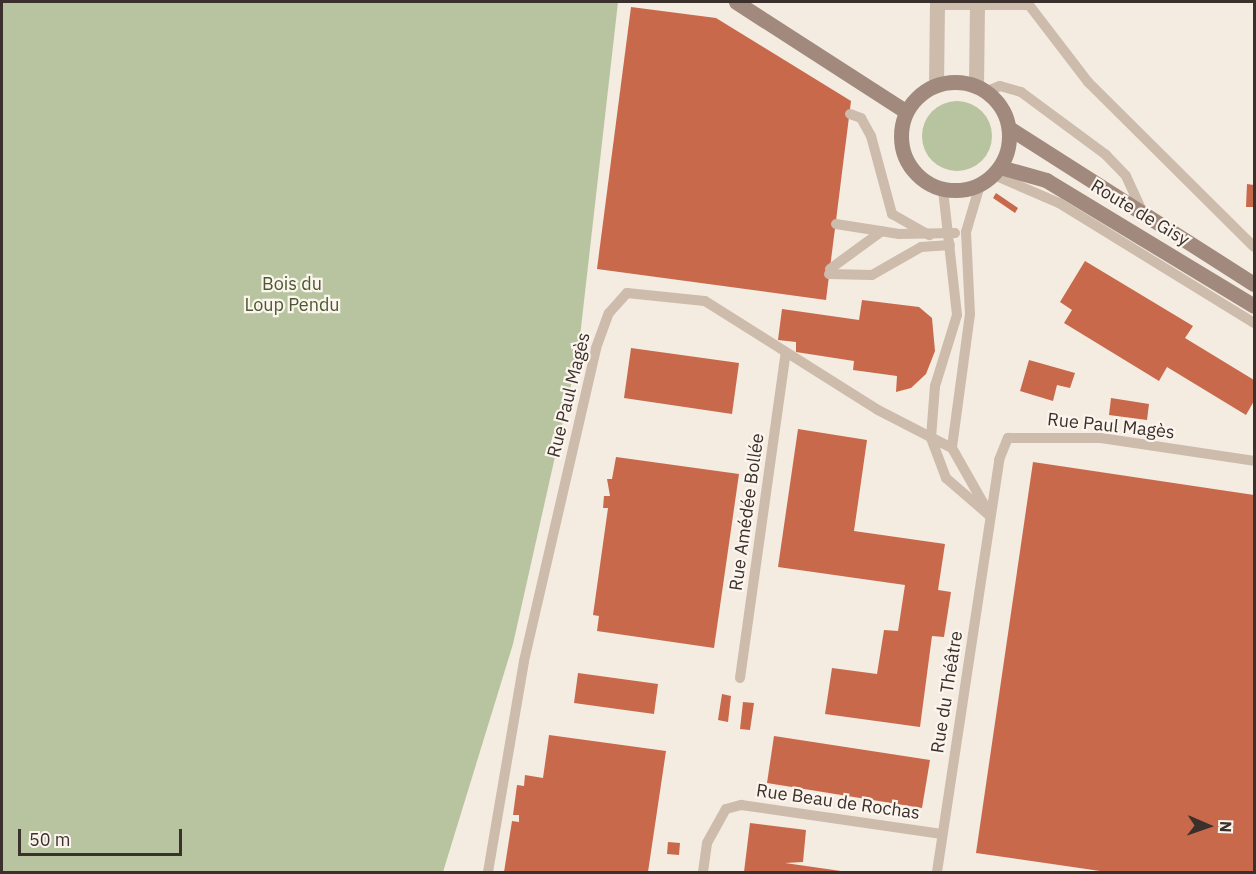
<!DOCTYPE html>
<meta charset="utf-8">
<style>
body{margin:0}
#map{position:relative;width:1256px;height:874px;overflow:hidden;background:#f4ebe1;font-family:"IBM Plex Sans",sans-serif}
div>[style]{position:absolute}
.green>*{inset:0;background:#b8c4a0}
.round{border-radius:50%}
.building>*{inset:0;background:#c8694b}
.lane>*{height:10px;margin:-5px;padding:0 5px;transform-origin:5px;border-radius:5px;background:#cdbbac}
.street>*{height:15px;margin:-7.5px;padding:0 7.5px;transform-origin:7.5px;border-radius:7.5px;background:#cdbbac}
.secondary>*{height:15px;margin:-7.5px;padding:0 7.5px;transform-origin:7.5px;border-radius:7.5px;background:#a18a7d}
.secondary>.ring{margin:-7.5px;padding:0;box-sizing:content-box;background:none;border:15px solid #a18a7d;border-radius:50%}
span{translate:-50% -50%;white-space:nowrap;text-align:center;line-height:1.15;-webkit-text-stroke:4.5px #fbf5ee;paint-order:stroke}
.street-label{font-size:18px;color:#3b302b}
.park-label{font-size:18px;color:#4a5a2e}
.frame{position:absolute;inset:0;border:3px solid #3b302b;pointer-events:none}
.north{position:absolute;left:1178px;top:796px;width:60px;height:60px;-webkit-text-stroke:4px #fbf5ee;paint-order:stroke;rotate:92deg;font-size:16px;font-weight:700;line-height:24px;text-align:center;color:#3b302b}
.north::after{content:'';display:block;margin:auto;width:21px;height:27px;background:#3b302b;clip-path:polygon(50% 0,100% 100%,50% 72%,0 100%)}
.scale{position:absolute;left:18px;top:829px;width:164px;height:27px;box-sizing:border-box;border:3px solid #3b302b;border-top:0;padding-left:8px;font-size:18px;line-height:21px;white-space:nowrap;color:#3b302b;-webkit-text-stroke:4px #fbf5ee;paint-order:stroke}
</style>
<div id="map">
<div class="green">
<div style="clip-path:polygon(2px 2px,618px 2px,578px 354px,513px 644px,443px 872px,2px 872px)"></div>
<div class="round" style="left:922px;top:101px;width:70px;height:70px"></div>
</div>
<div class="building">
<div style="clip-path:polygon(631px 7px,716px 18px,851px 101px,826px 300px,597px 269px)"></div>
<div style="clip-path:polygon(1247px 184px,1254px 185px,1254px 207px,1246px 207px)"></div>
<div style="clip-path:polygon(996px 193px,1018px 208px,1015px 213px,993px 198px)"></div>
<div style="clip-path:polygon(1085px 261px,1193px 326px,1185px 338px,1254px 380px,1254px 401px,1246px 415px,1167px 367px,1159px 381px,1064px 323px,1072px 310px,1060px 302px)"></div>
<div style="clip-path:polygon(862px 300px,919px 307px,932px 318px,935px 351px,926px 374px,911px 388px,896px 392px,897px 376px,853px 370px,854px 361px,796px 352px,796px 342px,778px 340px,782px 309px,859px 320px)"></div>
<div style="clip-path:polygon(631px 348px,739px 363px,732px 414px,624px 398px)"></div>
<div style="clip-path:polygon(1029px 360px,1075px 373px,1070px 388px,1057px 385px,1053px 401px,1020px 391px)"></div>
<div style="clip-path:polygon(1111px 398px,1149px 404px,1147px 420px,1109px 415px)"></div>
<div style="clip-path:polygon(798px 429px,867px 440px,854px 531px,945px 544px,938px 590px,951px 592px,944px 637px,932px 636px,920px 727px,825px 714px,832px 668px,877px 674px,884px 630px,898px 631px,905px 585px,778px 567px)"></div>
<div style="clip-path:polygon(616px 457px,739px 474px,714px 648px,597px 631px,599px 616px,593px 615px,608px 508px,603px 508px,604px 496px,610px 496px,607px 479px,612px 479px)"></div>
<div style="clip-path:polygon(1033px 462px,1254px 495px,1254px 872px,1107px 872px,976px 853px)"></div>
<div style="clip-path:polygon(578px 673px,658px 684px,654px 714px,574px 703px)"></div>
<div style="clip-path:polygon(722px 694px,731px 696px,728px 722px,718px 720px)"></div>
<div style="clip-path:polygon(743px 702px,754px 703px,750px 730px,740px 729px)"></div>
<div style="clip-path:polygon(549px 735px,666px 751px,648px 872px,504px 872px,512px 821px,519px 822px,519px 815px,513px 815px,517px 785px,524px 786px,525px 775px,543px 778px)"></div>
<div style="clip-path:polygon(774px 736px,930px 760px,922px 808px,767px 783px)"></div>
<div style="clip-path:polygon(750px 823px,806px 830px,803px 862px,785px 863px,848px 872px,744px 872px)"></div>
<div style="clip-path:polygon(668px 842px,680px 843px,679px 855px,667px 854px)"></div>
</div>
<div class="lane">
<div style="left:937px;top:5px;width:92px"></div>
<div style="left:1029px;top:5px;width:97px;rotate:52.5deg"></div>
<div style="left:1088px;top:82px;width:234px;rotate:44.8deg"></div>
<div style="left:985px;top:92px;width:16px;rotate:-22deg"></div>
<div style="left:1000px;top:86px;width:22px;rotate:16deg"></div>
<div style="left:1021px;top:92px;width:106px;rotate:36.5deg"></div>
<div style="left:1106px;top:155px;width:29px;rotate:46deg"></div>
<div style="left:1126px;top:176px;width:41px;rotate:65.3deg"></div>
<div style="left:850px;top:114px;width:12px;rotate:20deg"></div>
<div style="left:861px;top:118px;width:21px;rotate:61deg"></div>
<div style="left:871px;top:136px;width:81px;rotate:74.9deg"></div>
<div style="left:892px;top:214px;width:43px;rotate:29.6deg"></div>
<div style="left:994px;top:175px;width:71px;rotate:23.3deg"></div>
<div style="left:1059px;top:203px;width:229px;rotate:31.6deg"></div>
<div style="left:980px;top:185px;width:49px;rotate:106.6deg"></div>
<div style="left:966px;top:232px;width:82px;rotate:87.2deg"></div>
<div style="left:970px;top:314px;width:135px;rotate:97.7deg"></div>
<div style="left:952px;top:448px;width:75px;rotate:60.4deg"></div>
<div style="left:943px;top:190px;width:126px;rotate:83.6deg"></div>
<div style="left:957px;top:315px;width:74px;rotate:107.2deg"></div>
<div style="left:935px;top:386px;width:52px;rotate:94.4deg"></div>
<div style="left:931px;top:438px;width:43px;rotate:69.4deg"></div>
<div style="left:946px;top:478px;width:58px;rotate:40.8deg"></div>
<div style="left:836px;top:224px;width:64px;rotate:9deg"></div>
<div style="left:899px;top:234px;width:56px;rotate:-1deg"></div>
<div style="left:830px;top:269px;width:64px;rotate:-36.2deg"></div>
<div style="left:829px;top:274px;width:43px;rotate:1.3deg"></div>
<div style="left:872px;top:275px;width:56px;rotate:-29.7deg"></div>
<div style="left:921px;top:247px;width:29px;rotate:-4deg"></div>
<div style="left:740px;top:678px;width:329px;rotate:-82deg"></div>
<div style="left:488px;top:872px;width:214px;rotate:-80.3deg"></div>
<div style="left:524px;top:661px;width:321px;rotate:-77deg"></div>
<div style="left:596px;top:348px;width:37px;rotate:-70deg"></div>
<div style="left:609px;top:313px;width:27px;rotate:-48deg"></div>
<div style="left:627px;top:293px;width:78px;rotate:5.9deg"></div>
<div style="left:705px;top:301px;width:204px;rotate:32.2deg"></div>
<div style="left:878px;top:410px;width:83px;rotate:27.2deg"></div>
<div style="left:703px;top:872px;width:29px;rotate:-82deg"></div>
<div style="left:707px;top:843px;width:39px;rotate:-61deg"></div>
<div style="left:726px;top:809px;width:16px;rotate:-15deg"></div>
<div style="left:741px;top:805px;width:203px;rotate:8.2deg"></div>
<div style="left:937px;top:872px;width:417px;rotate:-81.4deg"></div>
<div style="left:999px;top:460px;width:24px;rotate:-68deg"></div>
<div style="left:1008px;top:438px;width:93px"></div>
<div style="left:1101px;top:438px;width:155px;rotate:8.5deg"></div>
</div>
<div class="street">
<div style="left:936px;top:85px;width:83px;rotate:-89.3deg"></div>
<div style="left:976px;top:86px;width:84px;rotate:-89.3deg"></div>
</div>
<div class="secondary">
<div style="left:736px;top:2px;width:201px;rotate:32.8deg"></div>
<div class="ring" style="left:901px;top:82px;width:93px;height:93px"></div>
<div style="left:1009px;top:128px;width:290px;rotate:32.5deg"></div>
<div style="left:1000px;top:167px;width:48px;rotate:15.8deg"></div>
<div style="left:1046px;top:180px;width:243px;rotate:31.2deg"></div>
</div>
<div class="street-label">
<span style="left:1140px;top:213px;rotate:31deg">Route de Gisy</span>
<span style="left:569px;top:395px;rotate:-76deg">Rue Paul Magès</span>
<span style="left:1111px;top:426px;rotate:6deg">Rue Paul Magès</span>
<span style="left:747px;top:512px;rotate:-82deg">Rue Amédée Bollée</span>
<span style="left:947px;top:692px;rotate:-81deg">Rue du Théâtre</span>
<span style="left:838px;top:802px;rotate:8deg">Rue Beau de Rochas</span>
</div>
<div class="park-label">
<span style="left:292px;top:295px">Bois du<br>Loup Pendu</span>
</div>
<div class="frame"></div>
<div class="north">N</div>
<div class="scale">50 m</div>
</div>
